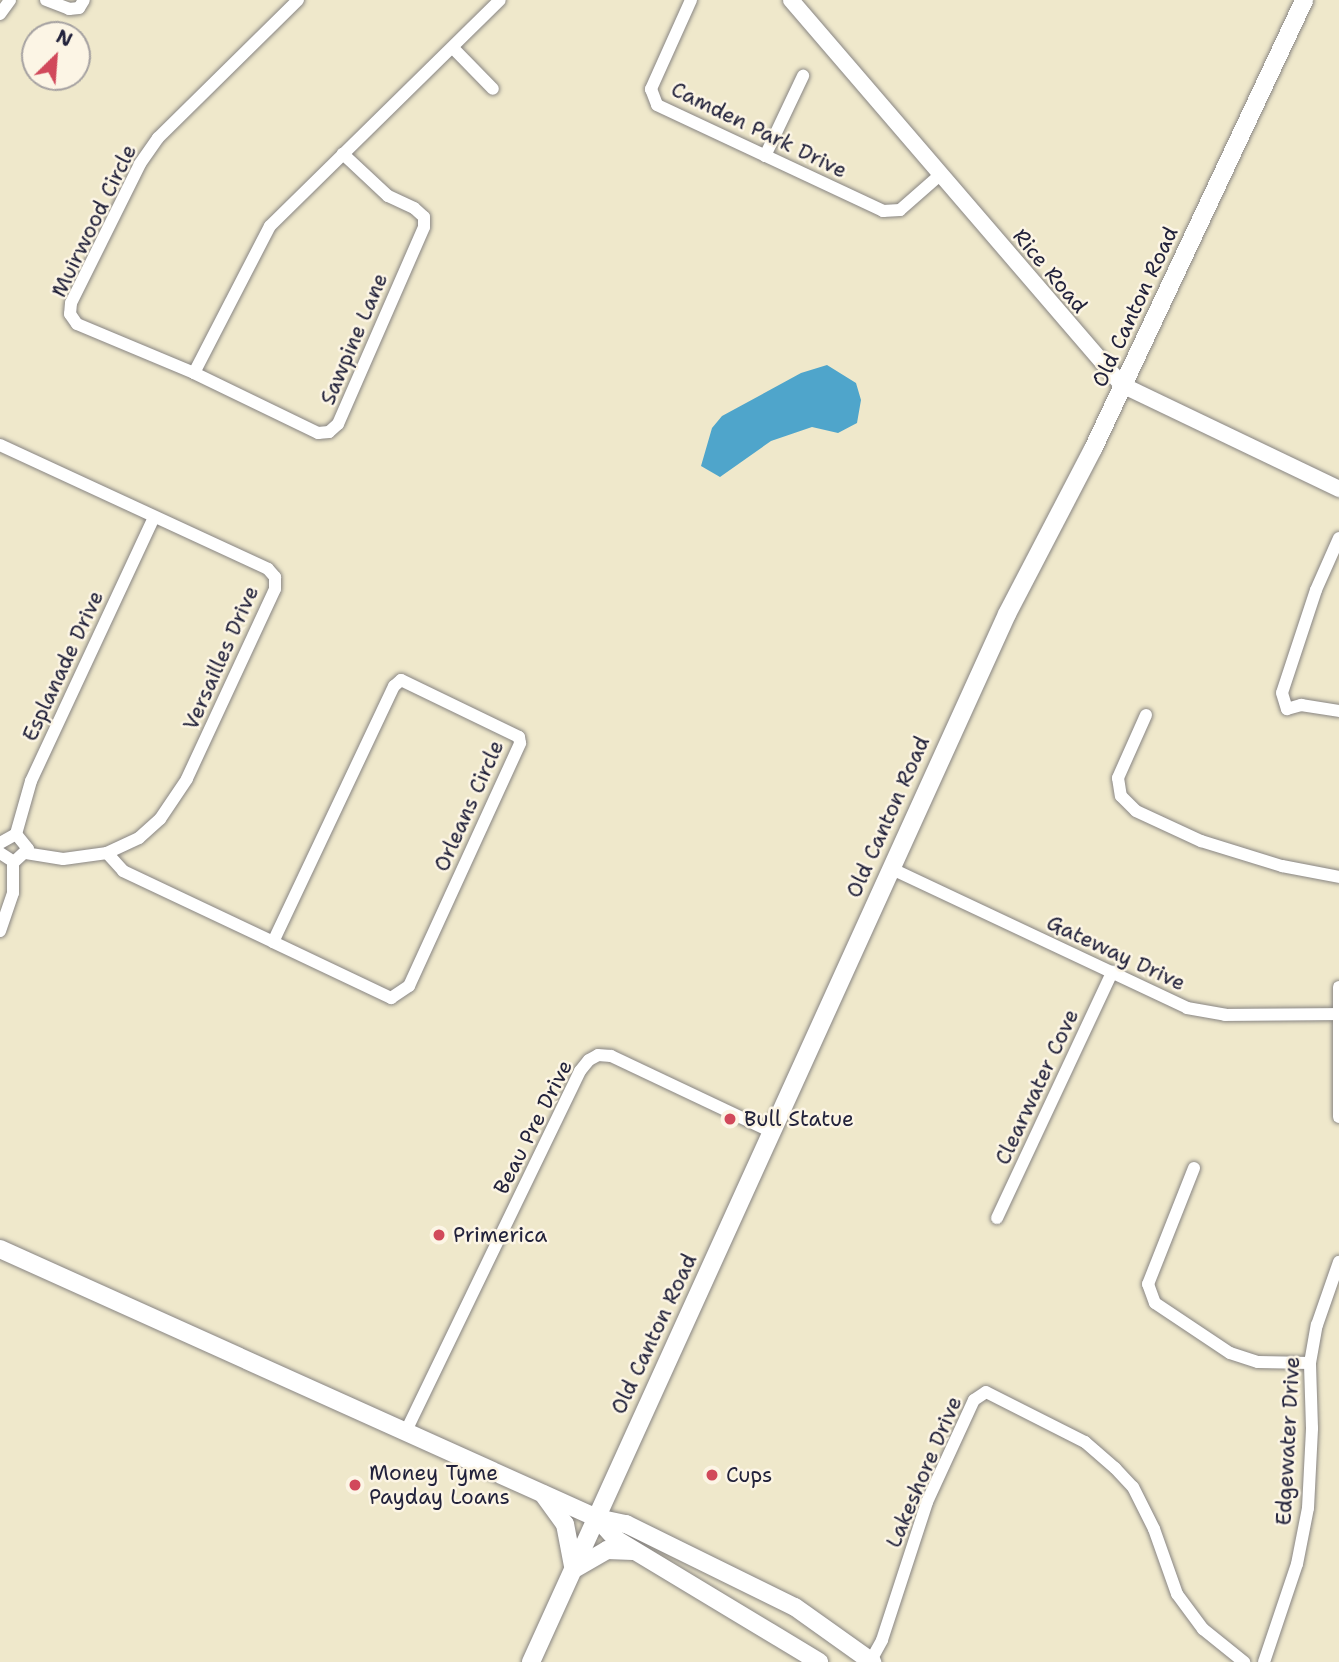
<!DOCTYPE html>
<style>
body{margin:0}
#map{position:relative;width:1339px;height:1662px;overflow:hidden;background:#efe8cb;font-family:"Shantell Sans",sans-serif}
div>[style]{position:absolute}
.water>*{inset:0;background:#4fa5cb}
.roads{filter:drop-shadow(0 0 2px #888583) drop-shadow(0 0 2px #888583)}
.minor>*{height:12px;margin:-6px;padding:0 6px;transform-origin:6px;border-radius:6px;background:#fff}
.tertiary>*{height:16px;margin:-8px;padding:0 8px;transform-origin:8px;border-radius:8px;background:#fff}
.secondary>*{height:18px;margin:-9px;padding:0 9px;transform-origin:9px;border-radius:9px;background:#fff}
.dots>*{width:19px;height:19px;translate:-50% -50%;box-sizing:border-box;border:4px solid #fcf5e5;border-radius:50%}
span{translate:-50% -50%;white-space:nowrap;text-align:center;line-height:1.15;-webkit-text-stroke:5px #fcf5e5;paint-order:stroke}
.street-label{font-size:21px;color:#22223b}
.poi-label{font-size:21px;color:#22223b}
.left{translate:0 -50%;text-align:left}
.north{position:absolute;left:21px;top:21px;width:70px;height:70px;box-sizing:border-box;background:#fcf5e5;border:2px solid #a5a1a1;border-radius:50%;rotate:25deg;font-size:19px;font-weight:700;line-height:28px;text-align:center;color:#22223b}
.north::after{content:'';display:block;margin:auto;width:24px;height:32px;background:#d1495b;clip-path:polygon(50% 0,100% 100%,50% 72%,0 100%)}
</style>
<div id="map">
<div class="water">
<div style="clip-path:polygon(827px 365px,856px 383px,861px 400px,857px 423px,838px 433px,812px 427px,771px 441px,720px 477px,701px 466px,712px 428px,722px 416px,801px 373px)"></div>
</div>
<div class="roads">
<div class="minor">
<div style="left:46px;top:0;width:25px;rotate:21deg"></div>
<div style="left:69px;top:9px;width:10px;rotate:-6deg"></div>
<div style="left:79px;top:8px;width:9px;rotate:-58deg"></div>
<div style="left:298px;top:0;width:197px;rotate:135.4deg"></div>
<div style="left:158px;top:138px;width:32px;rotate:125deg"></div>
<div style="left:140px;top:164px;width:155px;rotate:116.4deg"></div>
<div style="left:71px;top:303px;width:11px;rotate:95deg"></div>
<div style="left:70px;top:314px;width:12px;rotate:55deg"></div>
<div style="left:77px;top:324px;width:127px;rotate:22.7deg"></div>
<div style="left:194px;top:373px;width:138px;rotate:25.8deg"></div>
<div style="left:318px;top:433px;width:11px;rotate:-5deg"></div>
<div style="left:329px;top:432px;width:12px;rotate:-42deg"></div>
<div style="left:338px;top:424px;width:215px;rotate:-66.4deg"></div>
<div style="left:424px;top:227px;width:10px;rotate:-90deg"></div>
<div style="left:424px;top:217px;width:13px;rotate:-138deg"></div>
<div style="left:414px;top:208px;width:29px;rotate:-155deg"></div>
<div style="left:388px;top:196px;width:62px;rotate:-137deg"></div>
<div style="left:691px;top:0;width:98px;rotate:114.2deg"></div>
<div style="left:651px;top:89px;width:17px;rotate:69deg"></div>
<div style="left:657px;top:105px;width:250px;rotate:25.1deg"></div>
<div style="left:883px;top:211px;width:17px;rotate:-3deg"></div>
<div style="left:900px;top:210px;width:53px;rotate:-41.2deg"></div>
<div style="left:0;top:14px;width:17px;rotate:-54deg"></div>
<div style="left:453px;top:48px;width:57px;rotate:45.7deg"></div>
<div style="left:765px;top:156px;width:89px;rotate:-64.6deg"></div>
<div style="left:194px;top:373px;width:165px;rotate:-62.7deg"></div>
<div style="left:270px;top:226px;width:322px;rotate:-44.5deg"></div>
<div style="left:0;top:445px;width:295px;rotate:24.8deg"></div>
<div style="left:268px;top:569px;width:11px;rotate:49deg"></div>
<div style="left:275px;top:577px;width:12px;rotate:90deg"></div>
<div style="left:275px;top:589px;width:209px;rotate:114.9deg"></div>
<div style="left:187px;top:779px;width:48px;rotate:124deg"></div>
<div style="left:160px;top:819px;width:28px;rotate:138deg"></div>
<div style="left:139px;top:838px;width:35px;rotate:155deg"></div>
<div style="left:107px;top:853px;width:44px;rotate:172.2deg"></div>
<div style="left:63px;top:859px;width:36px;rotate:-171deg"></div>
<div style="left:1339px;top:538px;width:57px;rotate:113.9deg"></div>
<div style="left:1316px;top:590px;width:108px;rotate:108.3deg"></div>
<div style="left:1282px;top:693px;width:17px;rotate:73deg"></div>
<div style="left:1287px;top:709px;width:15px;rotate:-16deg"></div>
<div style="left:1301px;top:705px;width:38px;rotate:9deg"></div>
<div style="left:1146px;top:715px;width:69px;rotate:114deg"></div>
<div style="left:1118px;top:778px;width:18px;rotate:81deg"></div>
<div style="left:1121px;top:796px;width:21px;rotate:45deg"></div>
<div style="left:1136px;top:811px;width:72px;rotate:24.8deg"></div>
<div style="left:1201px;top:841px;width:85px;rotate:17.2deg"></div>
<div style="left:1282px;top:866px;width:58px;rotate:10.9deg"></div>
<div style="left:16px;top:834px;width:55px;rotate:-74.2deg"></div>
<div style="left:31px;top:781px;width:291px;rotate:-65deg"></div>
<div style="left:0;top:843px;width:18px;rotate:-29deg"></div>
<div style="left:16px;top:834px;width:19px;rotate:51deg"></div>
<div style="left:28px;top:849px;width:19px;rotate:137deg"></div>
<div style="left:14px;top:862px;width:17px;rotate:-147deg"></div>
<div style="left:107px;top:853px;width:24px;rotate:48deg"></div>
<div style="left:123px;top:871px;width:166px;rotate:25.3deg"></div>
<div style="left:273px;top:942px;width:131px;rotate:25.4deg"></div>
<div style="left:391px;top:998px;width:22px;rotate:-34deg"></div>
<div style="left:409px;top:986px;width:267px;rotate:-65.4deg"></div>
<div style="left:520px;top:743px;width:6px;rotate:-99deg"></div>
<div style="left:519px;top:737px;width:131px;rotate:-154.2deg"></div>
<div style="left:401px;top:680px;width:9px;rotate:139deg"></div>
<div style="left:394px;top:686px;width:283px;rotate:115.3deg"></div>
<div style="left:890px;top:868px;width:328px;rotate:25.2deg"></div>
<div style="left:1187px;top:1008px;width:39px;rotate:10deg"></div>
<div style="left:1225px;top:1015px;width:114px;rotate:-0.5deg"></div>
<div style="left:0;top:931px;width:40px;rotate:-71.1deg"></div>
<div style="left:13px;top:893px;width:31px;rotate:-90deg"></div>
<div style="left:1339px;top:987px;width:130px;rotate:90deg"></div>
<div style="left:1194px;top:1168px;width:125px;rotate:111.6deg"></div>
<div style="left:1148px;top:1284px;width:20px;rotate:70deg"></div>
<div style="left:1155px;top:1303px;width:90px;rotate:33.7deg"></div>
<div style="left:1230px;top:1353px;width:29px;rotate:18deg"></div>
<div style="left:1258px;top:1362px;width:52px;rotate:1.1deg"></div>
<div style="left:997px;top:1218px;width:272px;rotate:-64.9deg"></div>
<div style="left:406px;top:1431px;width:400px;rotate:-64.2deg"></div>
<div style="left:580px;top:1071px;width:14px;rotate:-51deg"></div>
<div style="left:589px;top:1060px;width:10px;rotate:-29deg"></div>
<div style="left:598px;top:1055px;width:13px;rotate:4deg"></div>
<div style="left:611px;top:1056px;width:178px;rotate:25.3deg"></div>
<div style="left:870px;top:1662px;width:25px;rotate:-61deg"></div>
<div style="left:882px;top:1640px;width:145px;rotate:-71.9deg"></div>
<div style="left:927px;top:1502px;width:112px;rotate:-65.3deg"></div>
<div style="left:974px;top:1400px;width:14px;rotate:-34deg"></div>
<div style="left:986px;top:1392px;width:111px;rotate:26.8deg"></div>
<div style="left:1085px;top:1442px;width:40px;rotate:41deg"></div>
<div style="left:1115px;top:1468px;width:26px;rotate:47deg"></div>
<div style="left:1133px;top:1487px;width:47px;rotate:63.4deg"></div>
<div style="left:1154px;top:1529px;width:69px;rotate:70.5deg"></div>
<div style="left:1177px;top:1594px;width:44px;rotate:53.4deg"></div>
<div style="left:1203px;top:1629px;width:53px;rotate:38.8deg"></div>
<div style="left:1264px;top:1662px;width:103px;rotate:-71.4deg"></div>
<div style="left:1297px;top:1564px;width:57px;rotate:-78.9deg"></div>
<div style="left:1308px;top:1508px;width:80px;rotate:-87.1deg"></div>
<div style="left:1312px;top:1428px;width:65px;rotate:-91.8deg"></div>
<div style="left:1310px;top:1363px;width:39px;rotate:-80deg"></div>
<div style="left:1317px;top:1325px;width:67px;rotate:-70.8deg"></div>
</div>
<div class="tertiary">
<div style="left:791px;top:0;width:508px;rotate:49.31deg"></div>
<div style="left:1122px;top:385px;width:241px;rotate:25.6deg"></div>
</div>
<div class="secondary">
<div style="left:0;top:1249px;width:655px;rotate:24.26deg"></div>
<div style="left:597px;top:1518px;width:30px;rotate:12deg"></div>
<div style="left:626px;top:1524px;width:188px;rotate:26.2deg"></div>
<div style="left:795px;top:1607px;width:95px;rotate:35.5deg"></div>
<div style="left:543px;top:1494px;width:37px;rotate:54deg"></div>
<div style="left:565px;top:1524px;width:43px;rotate:79.2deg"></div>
<div style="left:597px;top:1518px;width:30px;rotate:48deg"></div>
<div style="left:617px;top:1540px;width:236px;rotate:31.1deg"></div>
<div style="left:576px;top:1568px;width:36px;rotate:-30deg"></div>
<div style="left:607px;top:1550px;width:26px;rotate:2deg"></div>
<div style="left:531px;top:1662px;width:1151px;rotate:-65.57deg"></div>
<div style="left:1007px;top:614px;width:186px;rotate:-62.5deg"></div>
<div style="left:1093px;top:449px;width:496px;rotate:-64.8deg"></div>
</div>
</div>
<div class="dots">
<div style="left:730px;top:1119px;background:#d1495b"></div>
<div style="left:439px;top:1235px;background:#d1495b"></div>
<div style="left:712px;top:1475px;background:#d1495b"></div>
<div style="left:355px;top:1485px;background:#d1495b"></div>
</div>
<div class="street-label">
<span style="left:759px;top:130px;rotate:26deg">Camden Park Drive</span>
<span style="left:94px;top:221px;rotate:-64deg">Muirwood Circle</span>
<span style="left:1050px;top:271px;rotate:50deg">Rice Road</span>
<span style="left:1135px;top:307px;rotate:-65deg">Old Canton Road</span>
<span style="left:354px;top:339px;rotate:-67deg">Sawpine Lane</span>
<span style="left:221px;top:658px;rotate:-66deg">Versailles Drive</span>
<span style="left:63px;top:666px;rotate:-65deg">Esplanade Drive</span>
<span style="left:469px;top:806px;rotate:-66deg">Orleans Circle</span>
<span style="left:888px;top:817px;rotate:-66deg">Old Canton Road</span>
<span style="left:1116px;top:953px;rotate:25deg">Gateway Drive</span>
<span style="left:1037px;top:1087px;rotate:-65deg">Clearwater Cove</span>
<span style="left:533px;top:1127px;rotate:-63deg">Beau Pre Drive</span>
<span style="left:654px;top:1334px;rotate:-65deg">Old Canton Road</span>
<span style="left:1288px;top:1441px;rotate:-87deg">Edgewater Drive</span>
<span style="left:924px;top:1472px;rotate:-67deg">Lakeshore Drive</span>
</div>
<div class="poi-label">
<span class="left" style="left:744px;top:1119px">Bull Statue</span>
<span class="left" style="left:453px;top:1235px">Primerica</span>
<span class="left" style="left:369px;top:1485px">Money Tyme<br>Payday Loans</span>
<span class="left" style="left:726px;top:1475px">Cups</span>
</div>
<div class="north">N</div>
</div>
